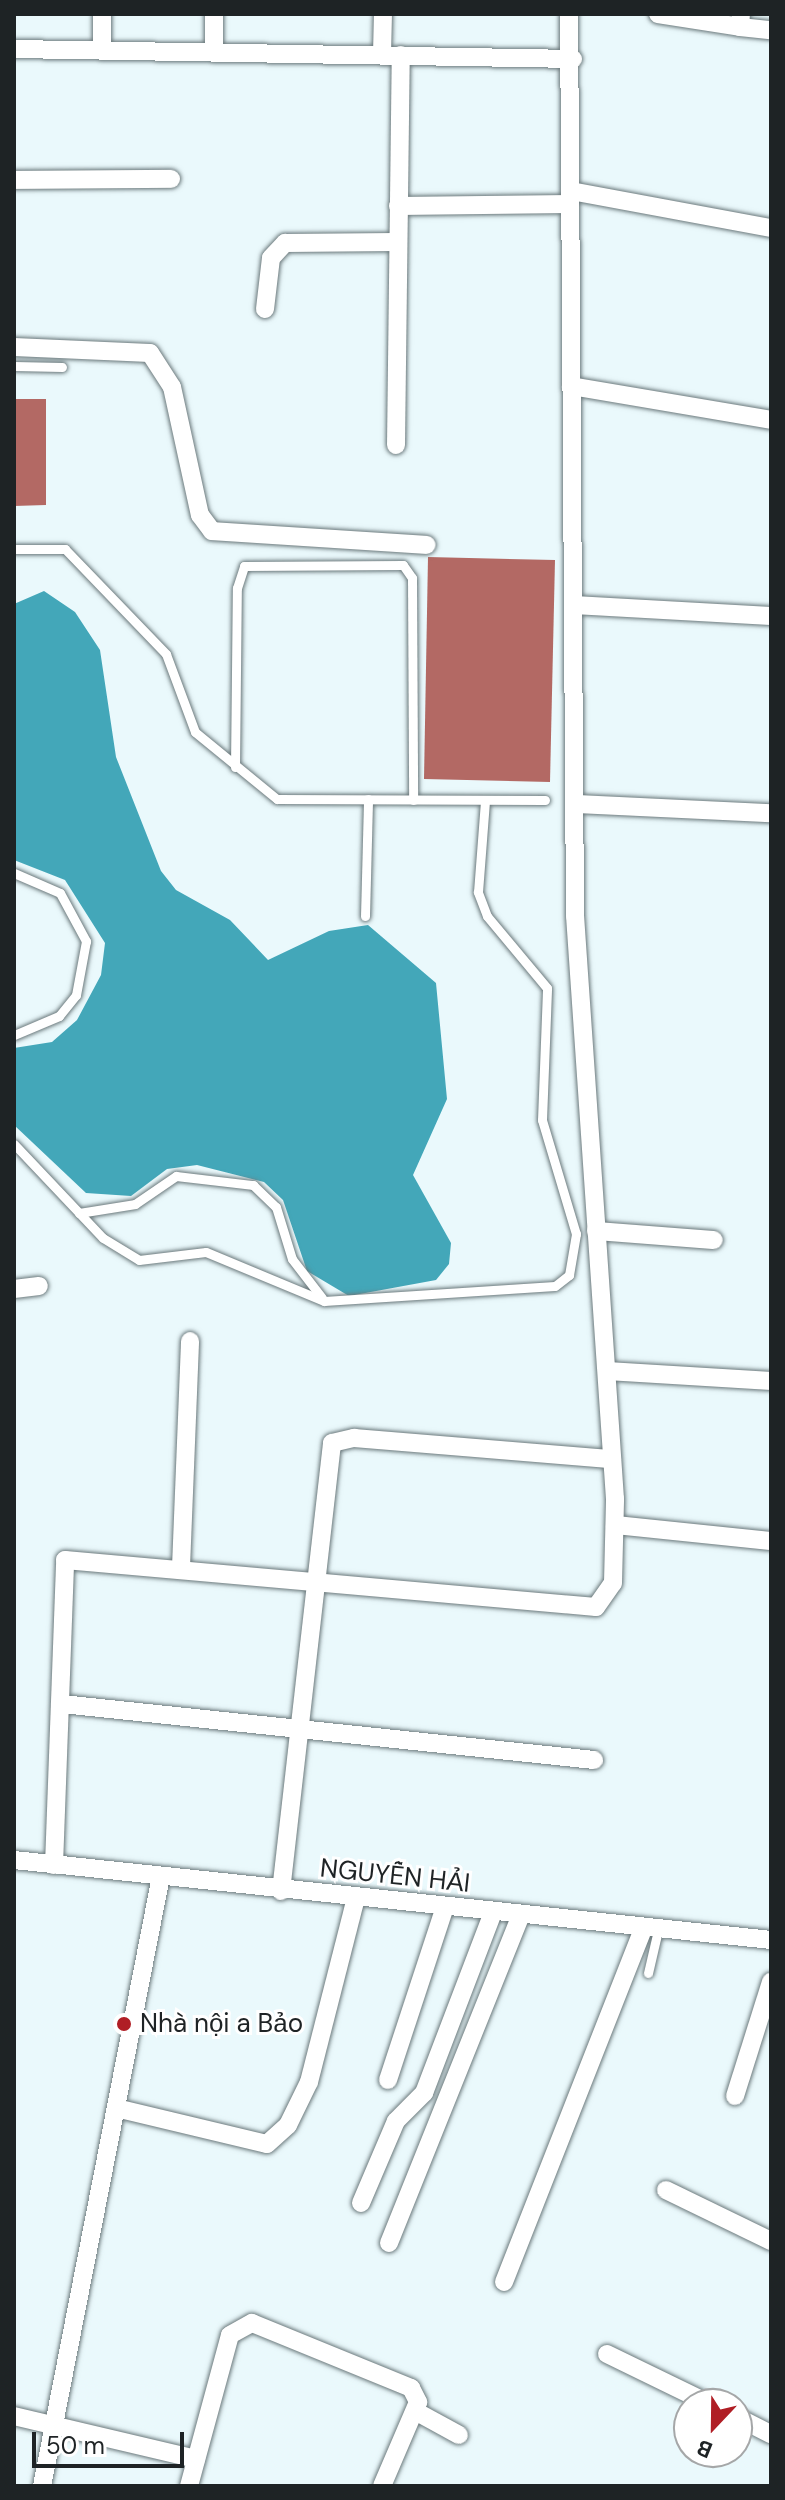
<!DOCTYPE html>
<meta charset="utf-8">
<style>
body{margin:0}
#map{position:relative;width:785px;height:2500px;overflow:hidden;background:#eaf9fc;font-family:"DM Sans",sans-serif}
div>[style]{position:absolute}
.water>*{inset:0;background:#43a7b9}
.building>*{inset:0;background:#b36964}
.roads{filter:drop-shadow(0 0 2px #6b797c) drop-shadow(0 0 2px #6b797c)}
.lane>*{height:9px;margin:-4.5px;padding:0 4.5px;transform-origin:4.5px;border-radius:4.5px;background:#fff}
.street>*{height:18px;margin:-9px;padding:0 9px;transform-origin:9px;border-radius:9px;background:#fff}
.dots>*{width:22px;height:22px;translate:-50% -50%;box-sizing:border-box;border:4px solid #fff;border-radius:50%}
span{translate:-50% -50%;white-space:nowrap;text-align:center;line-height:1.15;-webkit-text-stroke:6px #fff;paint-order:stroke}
.street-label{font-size:26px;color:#1e2325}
.poi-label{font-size:26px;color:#1e2325}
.left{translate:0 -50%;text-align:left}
.frame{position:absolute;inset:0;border:16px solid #1e2325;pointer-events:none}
.north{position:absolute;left:673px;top:2388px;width:80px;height:80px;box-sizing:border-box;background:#fff;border:2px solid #a5a7a8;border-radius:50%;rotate:202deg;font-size:22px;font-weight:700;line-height:32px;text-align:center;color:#1e2325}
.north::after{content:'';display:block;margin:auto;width:28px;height:36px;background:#b01e25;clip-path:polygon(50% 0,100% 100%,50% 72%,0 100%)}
.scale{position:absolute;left:32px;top:2432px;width:152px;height:36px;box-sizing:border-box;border:4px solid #1e2325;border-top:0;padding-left:10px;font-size:24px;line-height:28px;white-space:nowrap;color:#1e2325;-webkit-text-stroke:6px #fff;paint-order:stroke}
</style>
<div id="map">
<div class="water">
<div style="clip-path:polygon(44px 591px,75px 612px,100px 650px,116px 757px,161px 871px,176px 890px,230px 920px,268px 960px,329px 931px,368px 925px,436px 983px,447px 1099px,413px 1175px,451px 1243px,449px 1264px,436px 1280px,349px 1296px,307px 1271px,283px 1200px,264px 1182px,197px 1165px,167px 1169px,131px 1196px,86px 1193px,14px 1125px,14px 1048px,52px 1042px,77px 1020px,101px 975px,105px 943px,65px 880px,14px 860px,14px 604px)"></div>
</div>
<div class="building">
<div style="clip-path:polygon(14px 399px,46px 399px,46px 505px,14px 506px)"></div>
<div style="clip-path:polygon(428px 557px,555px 560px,550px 782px,424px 779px)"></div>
</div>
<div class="roads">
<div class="lane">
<div style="left:14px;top:366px;width:48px;rotate:1.2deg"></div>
<div style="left:14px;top:549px;width:51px"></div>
<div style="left:65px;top:549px;width:146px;rotate:46.1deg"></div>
<div style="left:166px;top:654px;width:83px;rotate:69.6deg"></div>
<div style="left:195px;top:732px;width:106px;rotate:39.3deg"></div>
<div style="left:277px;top:799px;width:268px;rotate:0.2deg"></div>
<div style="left:235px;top:767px;width:179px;rotate:-89.4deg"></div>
<div style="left:237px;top:588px;width:23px;rotate:-72deg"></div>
<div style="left:244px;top:566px;width:159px;rotate:-0.4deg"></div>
<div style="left:403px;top:565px;width:16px;rotate:55deg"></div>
<div style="left:412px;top:578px;width:222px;rotate:89.7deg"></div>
<div style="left:14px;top:873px;width:50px;rotate:23.5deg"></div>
<div style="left:60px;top:893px;width:55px;rotate:61.6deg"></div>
<div style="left:86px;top:941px;width:55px;rotate:100.5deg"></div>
<div style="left:76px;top:995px;width:27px;rotate:129deg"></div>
<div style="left:59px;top:1016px;width:49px;rotate:157.1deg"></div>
<div style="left:365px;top:916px;width:117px;rotate:-88.5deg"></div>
<div style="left:14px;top:1144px;width:129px;rotate:46.6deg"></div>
<div style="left:103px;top:1238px;width:42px;rotate:31.4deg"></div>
<div style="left:139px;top:1260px;width:67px;rotate:-6.8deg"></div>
<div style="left:206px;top:1252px;width:128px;rotate:22.6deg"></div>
<div style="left:324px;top:1301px;width:231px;rotate:-3.7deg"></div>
<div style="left:555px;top:1286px;width:18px;rotate:-38deg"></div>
<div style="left:569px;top:1275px;width:42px;rotate:-80.3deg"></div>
<div style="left:576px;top:1234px;width:119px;rotate:-106.6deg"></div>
<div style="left:542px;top:1120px;width:132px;rotate:-87.8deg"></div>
<div style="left:547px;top:988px;width:94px;rotate:-129.8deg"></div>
<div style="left:487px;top:916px;width:26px;rotate:-111deg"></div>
<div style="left:478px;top:892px;width:92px;rotate:-85.6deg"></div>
<div style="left:79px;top:1213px;width:57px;rotate:-9.1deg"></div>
<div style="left:135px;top:1204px;width:50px;rotate:-34.3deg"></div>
<div style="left:176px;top:1176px;width:78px;rotate:6.7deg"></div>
<div style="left:253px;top:1185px;width:32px;rotate:44deg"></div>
<div style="left:276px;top:1207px;width:54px;rotate:72.9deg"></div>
<div style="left:292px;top:1259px;width:49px;rotate:52.4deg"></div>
<div style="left:648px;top:1973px;width:44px;rotate:-76.9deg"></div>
</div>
<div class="street">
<div style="left:658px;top:14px;width:83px;rotate:9deg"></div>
<div style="left:740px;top:27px;width:13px;rotate:-86deg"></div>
<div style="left:740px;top:27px;width:31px;rotate:6deg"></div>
<div style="left:14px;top:49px;width:559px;rotate:1.02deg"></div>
<div style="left:102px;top:49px;width:35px;rotate:-90deg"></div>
<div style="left:214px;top:51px;width:37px;rotate:-90deg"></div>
<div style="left:382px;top:54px;width:40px;rotate:-88.6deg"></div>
<div style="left:14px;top:180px;width:157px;rotate:-0.4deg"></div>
<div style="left:571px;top:191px;width:203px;rotate:10.5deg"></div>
<div style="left:398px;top:206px;width:172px;rotate:-0.7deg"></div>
<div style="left:265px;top:309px;width:51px;rotate:-83.3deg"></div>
<div style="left:271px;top:258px;width:21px;rotate:-47deg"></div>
<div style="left:285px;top:243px;width:112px;rotate:-0.5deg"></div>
<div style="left:14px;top:347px;width:136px;rotate:2.5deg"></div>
<div style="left:150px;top:353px;width:40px;rotate:57.1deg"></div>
<div style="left:172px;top:387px;width:131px;rotate:77.7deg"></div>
<div style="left:200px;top:515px;width:20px;rotate:53deg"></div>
<div style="left:212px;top:531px;width:215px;rotate:3.7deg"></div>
<div style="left:571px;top:386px;width:203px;rotate:9.6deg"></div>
<div style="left:396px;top:445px;width:390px;rotate:-89.3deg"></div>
<div style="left:574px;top:605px;width:197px;rotate:3.2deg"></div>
<div style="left:577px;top:804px;width:194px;rotate:2.7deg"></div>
<div style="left:596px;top:1231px;width:118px;rotate:4.4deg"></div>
<div style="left:14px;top:1289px;width:25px;rotate:-7deg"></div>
<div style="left:608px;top:1371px;width:163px;rotate:3.5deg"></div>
<div style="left:615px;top:1525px;width:157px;rotate:5.9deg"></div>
<div style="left:181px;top:1567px;width:226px;rotate:-87.7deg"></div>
<div style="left:62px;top:1704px;width:535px;rotate:6.01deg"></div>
<div style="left:14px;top:1860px;width:761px;rotate:6.03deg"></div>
<div style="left:54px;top:1865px;width:305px;rotate:-87.9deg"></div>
<div style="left:65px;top:1560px;width:533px;rotate:5.06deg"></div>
<div style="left:596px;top:1607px;width:29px;rotate:-55deg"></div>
<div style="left:613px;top:1583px;width:84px;rotate:-88.6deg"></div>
<div style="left:615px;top:1499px;width:584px;rotate:-93.92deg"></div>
<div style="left:575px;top:916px;width:902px;rotate:-90.38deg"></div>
<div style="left:281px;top:1891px;width:451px;rotate:-83.5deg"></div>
<div style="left:332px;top:1443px;width:23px;rotate:-13deg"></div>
<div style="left:354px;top:1438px;width:259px;rotate:4.7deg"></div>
<div style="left:388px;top:2080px;width:182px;rotate:-71.8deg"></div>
<div style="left:735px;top:2096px;width:120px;rotate:-72.5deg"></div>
<div style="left:116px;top:2108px;width:155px;rotate:13.4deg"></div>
<div style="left:267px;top:2144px;width:28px;rotate:-42deg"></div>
<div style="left:288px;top:2125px;width:48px;rotate:-64deg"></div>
<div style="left:309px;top:2082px;width:190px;rotate:-75.7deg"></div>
<div style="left:666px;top:2190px;width:117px;rotate:25.9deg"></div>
<div style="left:361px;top:2203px;width:89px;rotate:-66.9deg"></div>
<div style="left:396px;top:2121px;width:40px;rotate:-45deg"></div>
<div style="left:424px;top:2093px;width:194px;rotate:-69.1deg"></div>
<div style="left:389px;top:2243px;width:354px;rotate:-68.1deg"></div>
<div style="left:504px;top:2282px;width:379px;rotate:-68.5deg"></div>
<div style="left:607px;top:2354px;width:114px;rotate:25.9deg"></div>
<div style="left:415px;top:2411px;width:50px;rotate:28.6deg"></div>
<div style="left:14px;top:2416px;width:187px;rotate:13.3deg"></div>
<div style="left:737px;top:2417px;width:38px;rotate:27deg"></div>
<div style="left:42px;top:2486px;width:616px;rotate:-78.96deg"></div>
<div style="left:189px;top:2486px;width:156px;rotate:-74.8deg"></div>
<div style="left:230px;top:2335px;width:25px;rotate:-29deg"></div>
<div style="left:252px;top:2323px;width:172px;rotate:22.2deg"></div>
<div style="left:411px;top:2388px;width:16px;rotate:63deg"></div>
<div style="left:418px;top:2402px;width:91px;rotate:113.2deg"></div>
</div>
</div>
<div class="dots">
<div style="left:124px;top:2024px;background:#b01e25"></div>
</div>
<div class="street-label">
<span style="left:395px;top:1876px;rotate:6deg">NGUYỄN HẢI</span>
</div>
<div class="poi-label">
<span class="left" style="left:140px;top:2024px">Nhà nội a Bảo</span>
</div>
<div class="frame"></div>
<div class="north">B</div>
<div class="scale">50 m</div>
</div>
